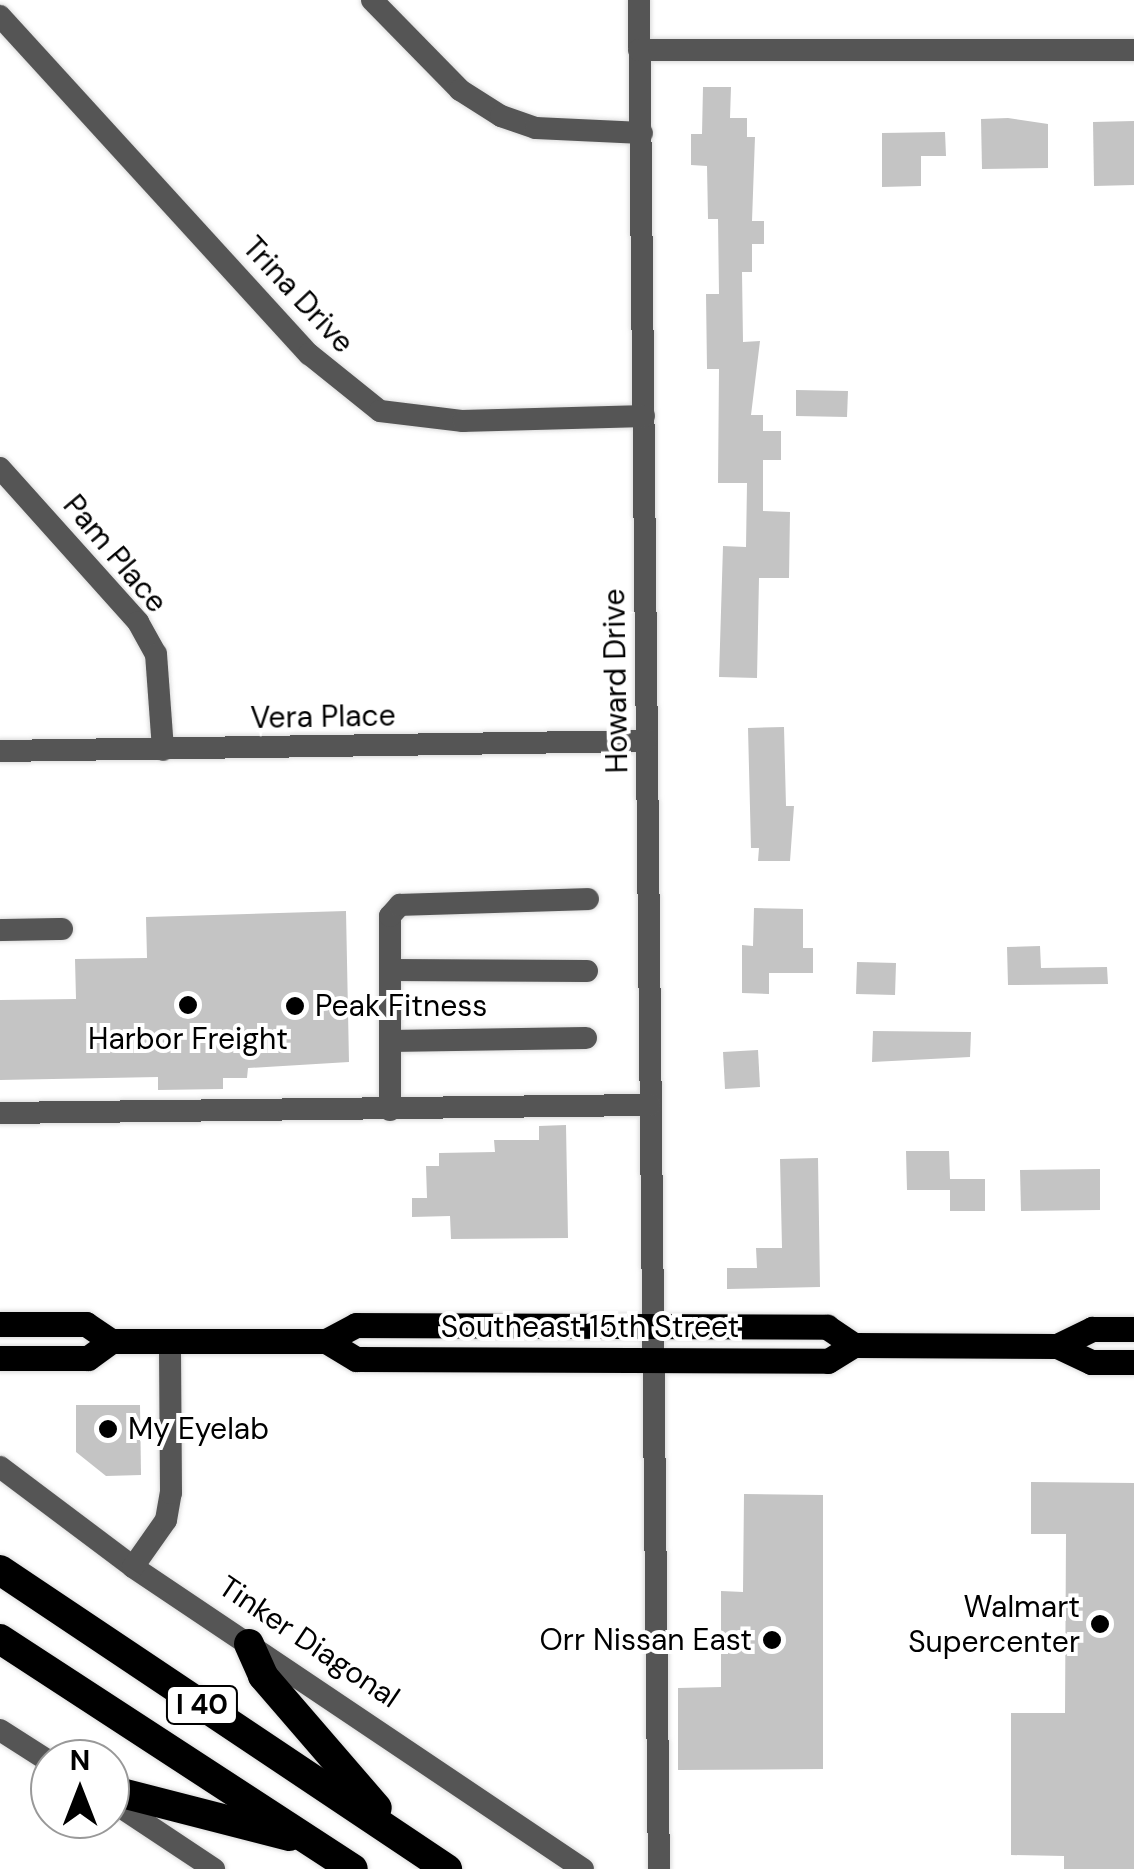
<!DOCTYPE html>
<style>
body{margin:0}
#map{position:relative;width:1134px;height:1869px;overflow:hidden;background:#fff;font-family:"DM Sans",sans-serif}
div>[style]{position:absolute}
.building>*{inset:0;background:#c4c4c4}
.roads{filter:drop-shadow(0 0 2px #dbdbdb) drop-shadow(0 0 2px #dbdbdb)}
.minor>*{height:22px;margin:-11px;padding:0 11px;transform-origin:11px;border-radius:11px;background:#555}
.major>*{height:25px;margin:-12.5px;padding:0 12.5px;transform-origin:12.5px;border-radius:12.5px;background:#000}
.highway>*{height:30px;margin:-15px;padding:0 15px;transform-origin:15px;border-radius:15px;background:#000}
.dots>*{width:28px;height:28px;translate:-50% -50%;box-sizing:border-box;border:5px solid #fff;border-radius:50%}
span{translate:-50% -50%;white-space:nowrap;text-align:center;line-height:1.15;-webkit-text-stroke:8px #fff;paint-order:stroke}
.shield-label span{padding:2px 8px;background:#fff;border:2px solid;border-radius:8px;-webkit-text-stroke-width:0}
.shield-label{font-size:28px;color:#000;font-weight:700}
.street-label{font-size:30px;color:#000}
.poi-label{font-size:30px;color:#000}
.left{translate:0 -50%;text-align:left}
.right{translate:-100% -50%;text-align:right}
.north{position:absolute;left:30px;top:1739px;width:100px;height:100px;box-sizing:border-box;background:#fff;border:2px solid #999;border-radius:50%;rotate:0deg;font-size:28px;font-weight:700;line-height:40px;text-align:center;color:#000}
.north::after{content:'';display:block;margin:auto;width:35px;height:45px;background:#000;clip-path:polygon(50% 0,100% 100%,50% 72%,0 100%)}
</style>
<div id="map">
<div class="building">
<div style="clip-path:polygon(703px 87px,731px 87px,730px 118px,747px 118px,747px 137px,755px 137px,752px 221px,764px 221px,764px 244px,752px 244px,752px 272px,742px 272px,743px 342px,760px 341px,751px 415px,763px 415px,763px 431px,781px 431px,781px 460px,763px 460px,763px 511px,790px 512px,789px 578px,759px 578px,757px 678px,719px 677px,723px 546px,746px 547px,747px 483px,718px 483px,719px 369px,707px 369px,706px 294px,719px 294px,718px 219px,708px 219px,707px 166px,691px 165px,691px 134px,702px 134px)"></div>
<div style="clip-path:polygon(1008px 118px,1048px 124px,1048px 168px,982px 169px,981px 119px)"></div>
<div style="clip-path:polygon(1134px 121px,1134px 185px,1094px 186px,1093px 122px)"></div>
<div style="clip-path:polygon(945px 132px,946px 156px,921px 156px,921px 186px,882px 187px,882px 133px)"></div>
<div style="clip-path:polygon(796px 390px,848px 391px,847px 417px,796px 416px)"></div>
<div style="clip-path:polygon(784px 727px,786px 806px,794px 806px,790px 861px,758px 861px,759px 848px,751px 848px,748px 728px)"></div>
<div style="clip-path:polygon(754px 908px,803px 909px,803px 948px,813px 948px,813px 973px,769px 973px,769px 994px,742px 993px,742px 945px,753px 946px)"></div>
<div style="clip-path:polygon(346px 911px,349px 1062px,248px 1068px,247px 1078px,223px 1078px,223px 1089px,158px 1090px,158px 1077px,0 1080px,0 1000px,76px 999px,75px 959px,147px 958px,146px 917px)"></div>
<div style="clip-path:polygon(1040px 946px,1041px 968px,1107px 967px,1108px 984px,1008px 985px,1007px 947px)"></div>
<div style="clip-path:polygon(857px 962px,896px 963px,895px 995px,856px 994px)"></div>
<div style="clip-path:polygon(873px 1031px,971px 1032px,970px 1057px,872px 1062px)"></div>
<div style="clip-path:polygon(758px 1050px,760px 1087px,725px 1089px,723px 1052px)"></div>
<div style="clip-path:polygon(566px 1125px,568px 1238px,451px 1239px,450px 1216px,412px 1217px,412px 1198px,427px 1198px,426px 1166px,439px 1166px,439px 1153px,495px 1152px,494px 1140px,539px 1140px,539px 1126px)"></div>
<div style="clip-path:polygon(906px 1151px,949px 1151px,950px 1179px,985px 1179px,985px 1211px,950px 1211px,950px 1190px,907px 1190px)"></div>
<div style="clip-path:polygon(818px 1158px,820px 1287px,727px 1289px,727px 1268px,757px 1268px,756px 1248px,782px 1248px,780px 1159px)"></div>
<div style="clip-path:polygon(1100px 1169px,1100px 1210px,1021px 1211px,1020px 1170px)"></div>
<div style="clip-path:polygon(76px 1405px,140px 1405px,141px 1475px,106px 1476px,76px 1452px)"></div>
<div style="clip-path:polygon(1031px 1482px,1134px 1483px,1134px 1869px,1064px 1869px,1064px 1856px,1011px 1855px,1011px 1713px,1065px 1713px,1066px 1534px,1031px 1534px)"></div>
<div style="clip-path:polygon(744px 1494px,823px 1495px,823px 1769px,678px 1770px,678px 1688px,721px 1687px,721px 1591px,743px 1592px)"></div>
</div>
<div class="roads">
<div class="minor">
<div style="left:372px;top:0;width:126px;rotate:45.6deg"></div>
<div style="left:460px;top:90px;width:49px;rotate:32.4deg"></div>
<div style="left:501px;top:116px;width:37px;rotate:19deg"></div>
<div style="left:536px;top:128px;width:106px;rotate:2.7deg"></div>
<div style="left:639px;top:0;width:1869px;rotate:89.39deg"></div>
<div style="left:0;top:16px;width:458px;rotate:47.6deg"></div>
<div style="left:309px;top:354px;width:91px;rotate:38.8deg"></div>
<div style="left:380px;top:411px;width:84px;rotate:6.9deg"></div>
<div style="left:463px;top:421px;width:181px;rotate:-1.6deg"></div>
<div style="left:639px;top:50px;width:495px"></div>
<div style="left:0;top:468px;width:207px;rotate:48.1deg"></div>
<div style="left:138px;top:622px;width:37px;rotate:61deg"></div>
<div style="left:156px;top:654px;width:96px;rotate:85.8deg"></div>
<div style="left:0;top:751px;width:646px;rotate:-0.89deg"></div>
<div style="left:0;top:930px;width:62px;rotate:-0.9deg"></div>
<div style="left:390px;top:970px;width:197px;rotate:0.3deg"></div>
<div style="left:390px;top:1041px;width:196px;rotate:-0.9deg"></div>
<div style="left:390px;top:1110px;width:194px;rotate:-90deg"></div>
<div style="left:390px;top:916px;width:15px;rotate:-48deg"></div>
<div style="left:400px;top:905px;width:188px;rotate:-1.8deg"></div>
<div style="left:0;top:1113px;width:650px;rotate:-0.71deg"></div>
<div style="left:0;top:1467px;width:166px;rotate:36.9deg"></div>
<div style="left:133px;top:1567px;width:542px;rotate:33.87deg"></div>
<div style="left:133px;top:1567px;width:57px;rotate:-54.9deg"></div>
<div style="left:166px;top:1520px;width:27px;rotate:-80deg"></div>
<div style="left:171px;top:1493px;width:152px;rotate:-90.4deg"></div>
<div style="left:0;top:1730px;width:59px;rotate:32.6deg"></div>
<div style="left:110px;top:1800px;width:125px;rotate:33.6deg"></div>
</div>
<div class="major">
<div style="left:0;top:1324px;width:86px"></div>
<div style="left:86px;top:1324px;width:30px;rotate:34deg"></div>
<div style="left:111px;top:1341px;width:215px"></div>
<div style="left:326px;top:1341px;width:34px;rotate:-28deg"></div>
<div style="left:356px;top:1325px;width:471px;rotate:0.2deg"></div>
<div style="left:827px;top:1327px;width:32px;rotate:34deg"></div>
<div style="left:326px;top:1341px;width:35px;rotate:31deg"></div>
<div style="left:356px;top:1359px;width:472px;rotate:0.2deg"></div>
<div style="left:828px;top:1361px;width:31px;rotate:-32deg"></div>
<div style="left:854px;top:1345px;width:203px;rotate:0.3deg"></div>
<div style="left:1057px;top:1346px;width:38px;rotate:25deg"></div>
<div style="left:1091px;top:1362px;width:43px"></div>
<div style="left:1057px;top:1346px;width:39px;rotate:-26deg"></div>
<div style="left:1092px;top:1329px;width:42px"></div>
<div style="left:0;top:1358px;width:88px"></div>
<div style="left:88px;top:1358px;width:29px;rotate:-36deg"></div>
</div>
<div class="highway">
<div style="left:0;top:1570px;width:538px;rotate:33.78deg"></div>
<div style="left:0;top:1639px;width:421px;rotate:33.1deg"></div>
<div style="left:249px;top:1644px;width:35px;rotate:66deg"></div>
<div style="left:263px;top:1676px;width:174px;rotate:49.2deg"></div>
<div style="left:110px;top:1790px;width:185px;rotate:14.4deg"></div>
</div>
</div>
<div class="dots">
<div style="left:188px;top:1005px;background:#000"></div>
<div style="left:295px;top:1006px;background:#000"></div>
<div style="left:108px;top:1429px;background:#000"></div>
<div style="left:1100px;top:1624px;background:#000"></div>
<div style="left:772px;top:1640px;background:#000"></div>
</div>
<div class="shield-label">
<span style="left:202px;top:1705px">I 40</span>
</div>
<div class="street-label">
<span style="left:298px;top:295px;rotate:47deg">Trina Drive</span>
<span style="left:115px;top:554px;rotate:50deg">Pam Place</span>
<span style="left:616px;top:681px;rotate:-91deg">Howard Drive</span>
<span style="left:323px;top:717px;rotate:-1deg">Vera Place</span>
<span style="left:590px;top:1327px">Southeast 15th Street</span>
<span style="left:309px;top:1642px;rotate:34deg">Tinker Diagonal</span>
</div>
<div class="poi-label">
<span class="left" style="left:315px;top:1006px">Peak Fitness</span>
<span style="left:188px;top:1039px">Harbor Freight</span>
<span class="left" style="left:128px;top:1429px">My Eyelab</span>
<span class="right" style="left:1080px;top:1624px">Walmart<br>Supercenter</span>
<span class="right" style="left:752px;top:1640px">Orr Nissan East</span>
</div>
<div class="north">N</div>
</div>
